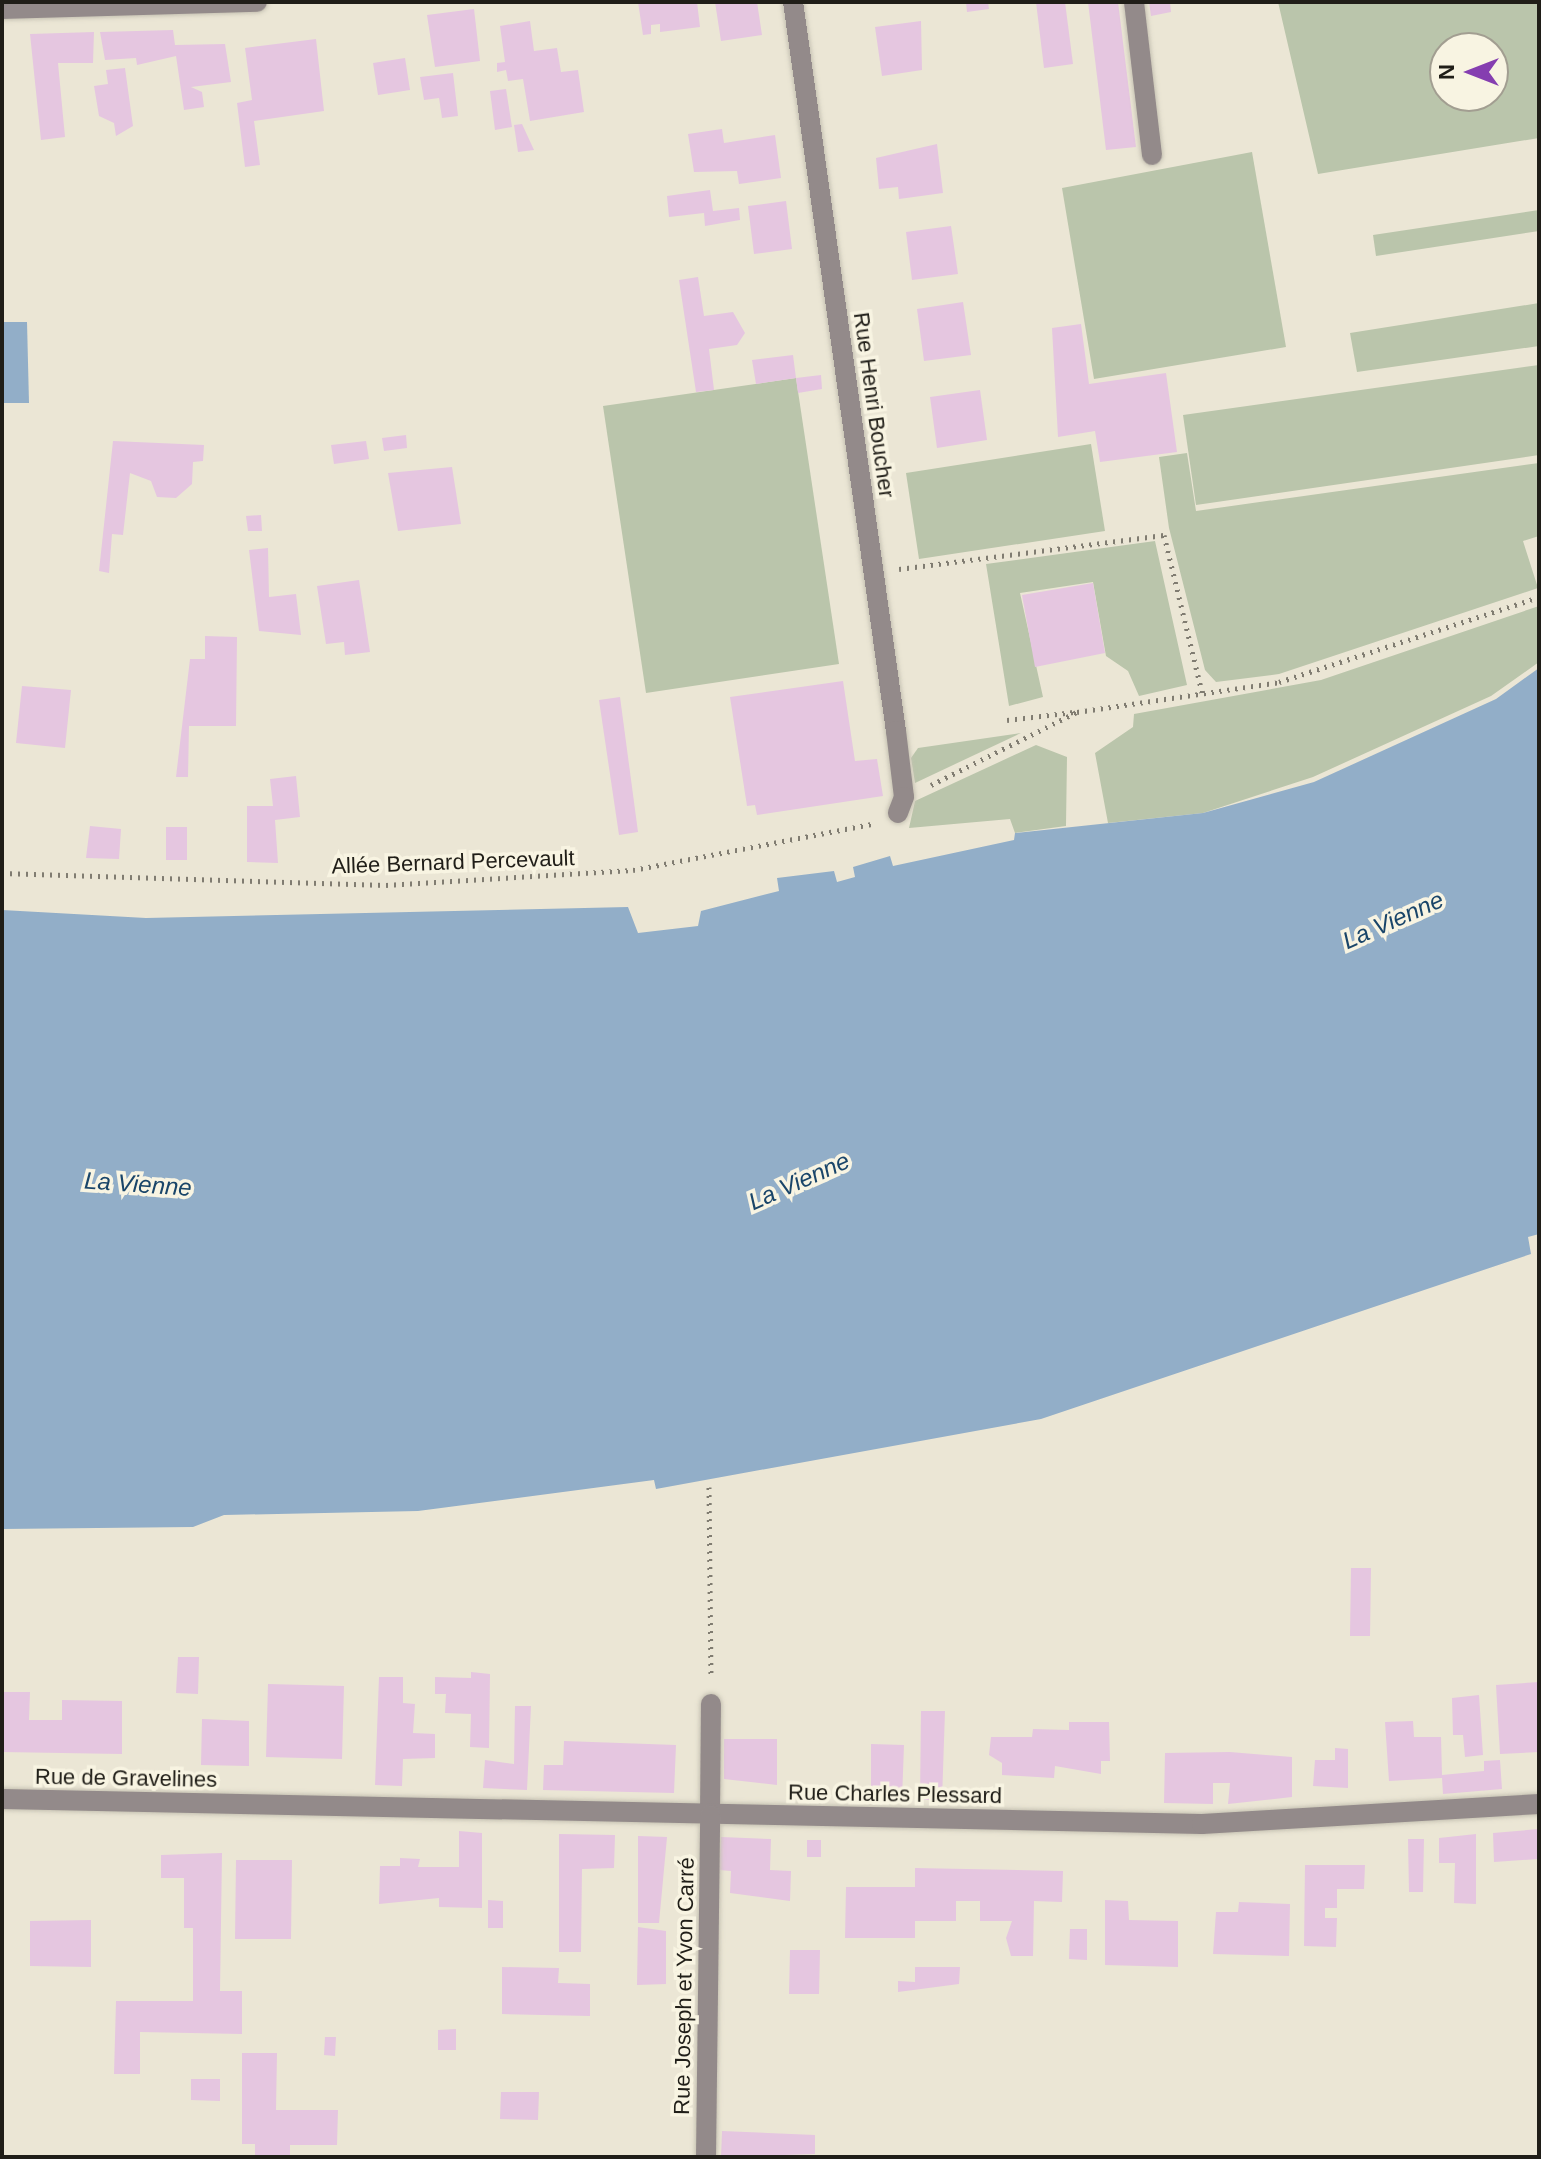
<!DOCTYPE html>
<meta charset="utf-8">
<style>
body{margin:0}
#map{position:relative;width:1541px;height:2159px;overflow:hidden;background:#ebe6d5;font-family:Arial,sans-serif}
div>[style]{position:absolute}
.green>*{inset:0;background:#bac5ab}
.water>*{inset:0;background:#92aec8}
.building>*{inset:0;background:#e5c6e0}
.path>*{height:5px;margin-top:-2.5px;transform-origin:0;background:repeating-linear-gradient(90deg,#807c71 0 2px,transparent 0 8px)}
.roads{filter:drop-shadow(0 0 2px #c6c2b3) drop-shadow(0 0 2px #c6c2b3)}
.lane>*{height:20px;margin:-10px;padding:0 10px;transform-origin:10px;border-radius:10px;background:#938a8a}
.street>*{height:20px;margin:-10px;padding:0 10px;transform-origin:10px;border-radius:10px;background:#938a8a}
span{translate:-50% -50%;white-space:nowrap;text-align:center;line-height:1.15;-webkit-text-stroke:7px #f8f4e2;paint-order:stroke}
.street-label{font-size:22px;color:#201e18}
.water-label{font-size:24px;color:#194569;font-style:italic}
.frame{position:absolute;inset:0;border:4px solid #201e18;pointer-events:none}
.north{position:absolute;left:1429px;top:32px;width:80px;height:80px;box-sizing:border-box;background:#f8f4e2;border:2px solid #a29e91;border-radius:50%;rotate:270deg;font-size:22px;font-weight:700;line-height:32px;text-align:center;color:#201e18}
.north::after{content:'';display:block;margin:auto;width:28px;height:36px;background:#853eb0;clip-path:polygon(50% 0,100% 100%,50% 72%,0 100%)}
</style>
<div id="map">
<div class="green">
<div style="clip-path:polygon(evenodd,1278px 2px,1539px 2px,1539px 138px,1318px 174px,1278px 2px,1445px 48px,1493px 48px,1493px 96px,1445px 96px,1445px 48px)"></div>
<div style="clip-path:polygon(1252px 152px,1286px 347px,1094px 379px,1062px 188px)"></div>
<div style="clip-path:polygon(1539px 210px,1539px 231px,1376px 256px,1373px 235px)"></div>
<div style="clip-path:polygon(1539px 303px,1539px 346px,1357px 372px,1350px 333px)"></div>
<div style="clip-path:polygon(1539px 365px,1539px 455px,1196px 505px,1183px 415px)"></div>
<div style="clip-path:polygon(796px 378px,839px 664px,646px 693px,603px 406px)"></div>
<div style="clip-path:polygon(1091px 444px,1105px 531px,919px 559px,906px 473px)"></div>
<div style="clip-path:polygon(1187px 453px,1196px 511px,1539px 463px,1539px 536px,1523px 541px,1538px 588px,1279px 674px,1216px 682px,1205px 670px,1169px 528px,1159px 457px)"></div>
<div style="clip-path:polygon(1155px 541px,1187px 685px,1139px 696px,1128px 671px,1106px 656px,1093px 582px,1020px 593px,1043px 697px,1009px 706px,986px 564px)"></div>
<div style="clip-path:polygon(1539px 606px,1539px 662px,1491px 696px,1313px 777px,1203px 813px,1108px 823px,1095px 753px,1133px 727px,1134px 714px,1321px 680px)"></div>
<div style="clip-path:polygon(1021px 733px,915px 783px,911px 758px,918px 748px)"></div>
<div style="clip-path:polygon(1036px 745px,1067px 757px,1066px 826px,1015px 833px,1010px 819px,909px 828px,915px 801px)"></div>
</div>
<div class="water">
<div style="clip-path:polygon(2px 322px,27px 322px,29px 403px,2px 403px)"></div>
<div style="clip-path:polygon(1539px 668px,1539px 1234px,1528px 1237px,1531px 1254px,1041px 1419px,656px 1489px,654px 1480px,418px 1511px,224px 1515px,193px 1527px,2px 1529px,2px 910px,146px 918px,628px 907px,638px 933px,698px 926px,701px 911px,779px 891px,777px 878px,834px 871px,837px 882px,855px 877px,853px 867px,890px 856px,893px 866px,1014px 840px,1015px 833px,1203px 813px,1314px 782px,1496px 699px)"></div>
</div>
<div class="building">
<div style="clip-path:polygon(638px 2px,697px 2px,700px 27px,660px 32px,660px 24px,651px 25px,651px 34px,643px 35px)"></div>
<div style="clip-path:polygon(715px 2px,757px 2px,762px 35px,721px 41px)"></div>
<div style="clip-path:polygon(966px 2px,988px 2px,989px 9px,967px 12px)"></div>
<div style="clip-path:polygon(1036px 2px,1065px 2px,1073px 64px,1044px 68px)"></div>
<div style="clip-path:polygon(1088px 2px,1118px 2px,1136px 147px,1106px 150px)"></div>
<div style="clip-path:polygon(1149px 2px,1170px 2px,1171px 12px,1151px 16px)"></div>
<div style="clip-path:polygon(474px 9px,480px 61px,435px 67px,427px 15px)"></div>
<div style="clip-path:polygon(530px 21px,534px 51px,557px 48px,561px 72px,578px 70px,584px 112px,530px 121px,523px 79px,508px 81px,506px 70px,497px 72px,497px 63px,505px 62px,500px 26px)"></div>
<div style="clip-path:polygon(921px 21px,922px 70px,882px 76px,875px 27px)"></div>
<div style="clip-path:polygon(173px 30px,175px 45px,225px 44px,231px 82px,191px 87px,202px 92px,204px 107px,184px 110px,176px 56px,137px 65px,136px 58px,105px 60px,100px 32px)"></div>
<div style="clip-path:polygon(94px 32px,93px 63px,58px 63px,65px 137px,41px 140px,30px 34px)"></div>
<div style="clip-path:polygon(316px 39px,324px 111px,254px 121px,260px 165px,245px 167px,237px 103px,252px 100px,245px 48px)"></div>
<div style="clip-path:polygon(405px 58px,410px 90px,378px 95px,373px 63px)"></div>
<div style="clip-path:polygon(125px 68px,133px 126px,116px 136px,114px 123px,99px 116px,94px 86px,108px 84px,106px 70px)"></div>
<div style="clip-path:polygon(453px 73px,458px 116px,442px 118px,439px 98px,424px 100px,420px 77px)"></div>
<div style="clip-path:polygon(506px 89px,512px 127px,495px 130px,490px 91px)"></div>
<div style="clip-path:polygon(522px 124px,534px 150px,518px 152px,514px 125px)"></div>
<div style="clip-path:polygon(722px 129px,724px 143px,775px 135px,781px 178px,739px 184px,737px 171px,694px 172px,688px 134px)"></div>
<div style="clip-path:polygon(937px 144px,943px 193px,899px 199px,898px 187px,879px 189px,876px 158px)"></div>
<div style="clip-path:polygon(710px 190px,713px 211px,739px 208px,740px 220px,705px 226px,704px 213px,669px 217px,667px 196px)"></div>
<div style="clip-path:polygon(786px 201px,792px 249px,754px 254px,748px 206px)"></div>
<div style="clip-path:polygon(951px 226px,958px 274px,912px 280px,906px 232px)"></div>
<div style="clip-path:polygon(698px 277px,704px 316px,733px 312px,745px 333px,737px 345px,709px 349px,714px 390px,696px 392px,679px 280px)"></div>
<div style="clip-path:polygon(963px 302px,971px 355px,924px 361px,917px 309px)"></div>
<div style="clip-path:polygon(1081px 324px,1089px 384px,1166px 373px,1177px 452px,1100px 462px,1095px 431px,1058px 437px,1052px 328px)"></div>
<div style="clip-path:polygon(793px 355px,796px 378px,821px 375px,822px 389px,798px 393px,796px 378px,756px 384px,752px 360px)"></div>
<div style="clip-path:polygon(980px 390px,987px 440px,937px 448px,930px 397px)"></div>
<div style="clip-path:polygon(406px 435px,407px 448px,384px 451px,382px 438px)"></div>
<div style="clip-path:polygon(113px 441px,204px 445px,203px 461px,193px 462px,192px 484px,176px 498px,157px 497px,151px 481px,130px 473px,123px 535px,112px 534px,109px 573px,99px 571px)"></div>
<div style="clip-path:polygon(366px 441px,369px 459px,334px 464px,331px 445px)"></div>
<div style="clip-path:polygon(452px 467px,461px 524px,398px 531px,388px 473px)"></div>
<div style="clip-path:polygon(261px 515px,262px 531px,248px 531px,246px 516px)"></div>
<div style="clip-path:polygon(268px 548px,269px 597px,296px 594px,301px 635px,259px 631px,249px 550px)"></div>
<div style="clip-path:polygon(359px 580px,370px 652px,345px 655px,344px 642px,326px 644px,317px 586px)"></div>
<div style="clip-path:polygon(1093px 583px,1105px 653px,1035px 667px,1022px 595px)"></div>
<div style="clip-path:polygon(205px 636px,237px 637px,236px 726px,189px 726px,188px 777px,176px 777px,190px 659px,205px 659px)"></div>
<div style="clip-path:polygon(843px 681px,855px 761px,877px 759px,883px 796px,757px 815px,755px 805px,747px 806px,730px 697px)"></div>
<div style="clip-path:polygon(22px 686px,71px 690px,65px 748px,16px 743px)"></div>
<div style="clip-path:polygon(620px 697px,638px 832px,619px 835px,599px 700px)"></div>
<div style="clip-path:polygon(296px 776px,300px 817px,275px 820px,278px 863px,247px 862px,247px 806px,273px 806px,270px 779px)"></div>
<div style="clip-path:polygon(90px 826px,121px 829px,119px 859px,86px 858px)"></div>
<div style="clip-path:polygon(166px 827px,187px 827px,187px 860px,166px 860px)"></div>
<div style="clip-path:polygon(1351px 1568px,1371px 1568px,1370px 1636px,1350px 1636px)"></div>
<div style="clip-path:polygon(178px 1657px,199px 1657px,198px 1694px,176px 1693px)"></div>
<div style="clip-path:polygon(471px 1672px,490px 1674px,489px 1748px,470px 1747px,471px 1714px,445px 1713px,446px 1694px,435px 1694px,435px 1677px,471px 1678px)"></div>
<div style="clip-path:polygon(379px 1677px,403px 1677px,403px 1703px,415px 1704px,413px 1733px,435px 1734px,435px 1758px,403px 1759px,402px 1786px,375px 1785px)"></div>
<div style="clip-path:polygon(1539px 1682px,1539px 1752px,1500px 1754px,1496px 1685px)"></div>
<div style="clip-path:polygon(268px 1684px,344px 1686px,342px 1759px,266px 1757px)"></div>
<div style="clip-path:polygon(2px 1692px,30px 1692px,29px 1720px,62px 1720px,62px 1700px,122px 1701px,122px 1754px,2px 1752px)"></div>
<div style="clip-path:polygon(1479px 1695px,1483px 1755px,1465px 1757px,1463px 1735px,1453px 1735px,1452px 1698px)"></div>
<div style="clip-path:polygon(515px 1706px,531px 1706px,527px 1790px,483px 1788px,485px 1760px,514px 1764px)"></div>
<div style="clip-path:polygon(921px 1711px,945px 1711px,942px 1800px,920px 1800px)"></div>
<div style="clip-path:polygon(202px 1719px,249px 1721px,249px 1766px,201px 1765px)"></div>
<div style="clip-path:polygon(1413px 1721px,1414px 1737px,1441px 1737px,1442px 1775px,1484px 1771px,1484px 1761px,1500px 1760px,1502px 1789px,1443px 1794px,1442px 1778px,1389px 1781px,1385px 1722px)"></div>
<div style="clip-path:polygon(1069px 1722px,1109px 1722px,1110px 1761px,1101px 1761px,1101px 1774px,1055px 1766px,1054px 1778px,1002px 1775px,1002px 1763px,989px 1755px,991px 1737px,1032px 1737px,1033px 1729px,1069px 1730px)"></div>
<div style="clip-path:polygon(724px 1739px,777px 1739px,777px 1785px,724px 1779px)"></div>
<div style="clip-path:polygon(564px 1741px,676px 1745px,674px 1793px,543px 1790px,544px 1765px,563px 1765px)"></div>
<div style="clip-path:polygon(871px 1744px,904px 1745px,902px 1799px,871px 1798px)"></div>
<div style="clip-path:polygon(1335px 1748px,1348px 1749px,1348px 1788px,1313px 1786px,1315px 1760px,1335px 1760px)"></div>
<div style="clip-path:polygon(1230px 1752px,1292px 1757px,1292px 1797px,1228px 1804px,1230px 1783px,1213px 1783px,1213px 1804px,1164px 1803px,1165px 1753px)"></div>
<div style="clip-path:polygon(1539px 1829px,1539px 1859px,1494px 1862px,1493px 1833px)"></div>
<div style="clip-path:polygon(459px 1831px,482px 1833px,482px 1908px,439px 1907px,439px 1898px,379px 1904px,380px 1866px,400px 1866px,400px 1858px,420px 1859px,418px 1867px,459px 1867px)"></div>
<div style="clip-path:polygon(559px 1834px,615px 1835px,614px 1868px,582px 1869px,581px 1952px,559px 1952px)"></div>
<div style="clip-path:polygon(1476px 1834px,1476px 1904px,1454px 1903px,1455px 1863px,1439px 1863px,1439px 1838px)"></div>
<div style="clip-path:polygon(638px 1836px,667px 1837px,659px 1923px,638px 1923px)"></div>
<div style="clip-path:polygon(721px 1837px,771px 1839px,770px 1870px,791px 1871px,790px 1901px,730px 1893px,731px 1871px,719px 1870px)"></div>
<div style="clip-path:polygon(1408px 1839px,1424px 1839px,1423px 1892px,1409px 1892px)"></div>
<div style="clip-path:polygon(807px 1840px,821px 1840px,821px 1857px,807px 1857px)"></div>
<div style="clip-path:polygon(222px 1853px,220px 1991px,242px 1991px,242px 2034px,140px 2032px,140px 2074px,114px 2074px,116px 2001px,193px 2001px,193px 1928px,184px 1928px,184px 1878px,161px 1878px,161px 1855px)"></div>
<div style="clip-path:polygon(236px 1860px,292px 1860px,291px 1939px,235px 1939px)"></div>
<div style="clip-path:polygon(1305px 1865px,1365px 1865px,1364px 1889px,1337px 1889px,1337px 1908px,1325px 1908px,1325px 1918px,1337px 1918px,1336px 1947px,1304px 1946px)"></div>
<div style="clip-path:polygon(915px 1868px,1063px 1871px,1062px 1902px,1034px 1901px,1033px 1956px,1011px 1956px,1006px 1938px,1012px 1921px,980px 1921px,980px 1901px,956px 1901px,956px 1921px,915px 1921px,915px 1938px,845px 1938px,846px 1887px,915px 1887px)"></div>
<div style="clip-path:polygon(488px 1900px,503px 1901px,503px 1928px,488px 1928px)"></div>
<div style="clip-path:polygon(1105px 1900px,1128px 1901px,1129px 1920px,1178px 1921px,1178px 1967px,1105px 1965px)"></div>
<div style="clip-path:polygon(1239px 1902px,1290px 1904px,1289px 1956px,1213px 1954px,1216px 1912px,1238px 1912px)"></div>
<div style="clip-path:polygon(91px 1920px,91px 1967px,30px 1966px,30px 1921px)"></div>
<div style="clip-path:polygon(638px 1927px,666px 1931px,666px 1984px,637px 1985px)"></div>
<div style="clip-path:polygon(1070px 1929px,1087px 1929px,1087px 1960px,1069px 1959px)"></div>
<div style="clip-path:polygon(790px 1950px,820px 1950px,819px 1994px,789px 1994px)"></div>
<div style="clip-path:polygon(502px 1967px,559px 1968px,558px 1983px,590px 1984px,590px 2016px,502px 2014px)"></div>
<div style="clip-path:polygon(915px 1967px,960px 1967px,959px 1984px,898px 1992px,898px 1981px,915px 1982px)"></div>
<div style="clip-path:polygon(456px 2029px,456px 2050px,438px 2050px,438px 2030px)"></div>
<div style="clip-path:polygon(325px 2037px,336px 2037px,335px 2056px,324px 2055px)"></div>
<div style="clip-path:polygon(242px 2053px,277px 2053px,276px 2110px,338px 2110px,337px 2145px,290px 2145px,290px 2157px,255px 2157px,255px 2144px,242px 2144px)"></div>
<div style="clip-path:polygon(191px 2079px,220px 2079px,220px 2101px,191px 2100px)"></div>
<div style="clip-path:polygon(501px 2092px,539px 2092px,538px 2120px,500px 2119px)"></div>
<div style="clip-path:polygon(722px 2131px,815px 2135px,815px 2154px,721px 2157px)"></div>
</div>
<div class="path">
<div style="left:899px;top:569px;width:267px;rotate:-7.3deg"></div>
<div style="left:1164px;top:535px;width:166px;rotate:76.4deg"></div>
<div style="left:1007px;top:720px;width:67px;rotate:-6.8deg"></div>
<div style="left:931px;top:785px;width:163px;rotate:-26.6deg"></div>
<div style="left:1077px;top:712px;width:204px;rotate:-8.4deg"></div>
<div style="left:1279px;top:682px;width:274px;rotate:-18.1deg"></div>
<div style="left:2px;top:873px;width:384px;rotate:1.8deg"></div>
<div style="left:386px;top:885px;width:247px;rotate:-3.5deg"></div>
<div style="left:633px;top:870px;width:243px;rotate:-10.9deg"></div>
<div style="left:709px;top:1487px;width:191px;rotate:89.4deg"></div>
</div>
<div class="roads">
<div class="lane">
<div style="left:1134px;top:2px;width:154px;rotate:83.3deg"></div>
<div style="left:710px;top:1815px;width:111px;rotate:-89.5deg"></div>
</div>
<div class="street">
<div style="left:793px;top:2px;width:736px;rotate:81.96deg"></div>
<div style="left:896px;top:731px;width:66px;rotate:83.1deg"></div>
<div style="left:904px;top:797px;width:17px;rotate:111deg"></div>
<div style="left:2px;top:9px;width:255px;rotate:-1.6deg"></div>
<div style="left:2px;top:1799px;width:1200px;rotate:1.19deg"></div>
<div style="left:1202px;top:1824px;width:338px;rotate:-3.4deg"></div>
<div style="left:706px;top:2157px;width:342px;rotate:-89.3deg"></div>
</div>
</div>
<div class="street-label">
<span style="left:874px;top:405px;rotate:82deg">Rue Henri Boucher</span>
<span style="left:453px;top:862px;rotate:-2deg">Allée Bernard Percevault</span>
<span style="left:126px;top:1778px;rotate:1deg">Rue de Gravelines</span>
<span style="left:895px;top:1794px;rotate:1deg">Rue Charles Plessard</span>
<span style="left:684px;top:1986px;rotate:-89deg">Rue Joseph et Yvon Carré</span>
</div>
<div class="water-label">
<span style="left:1393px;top:920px;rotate:-24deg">La Vienne</span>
<span style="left:799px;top:1181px;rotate:-24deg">La Vienne</span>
<span style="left:138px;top:1184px;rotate:4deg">La Vienne</span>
</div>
<div class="frame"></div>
<div class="north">N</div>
</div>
